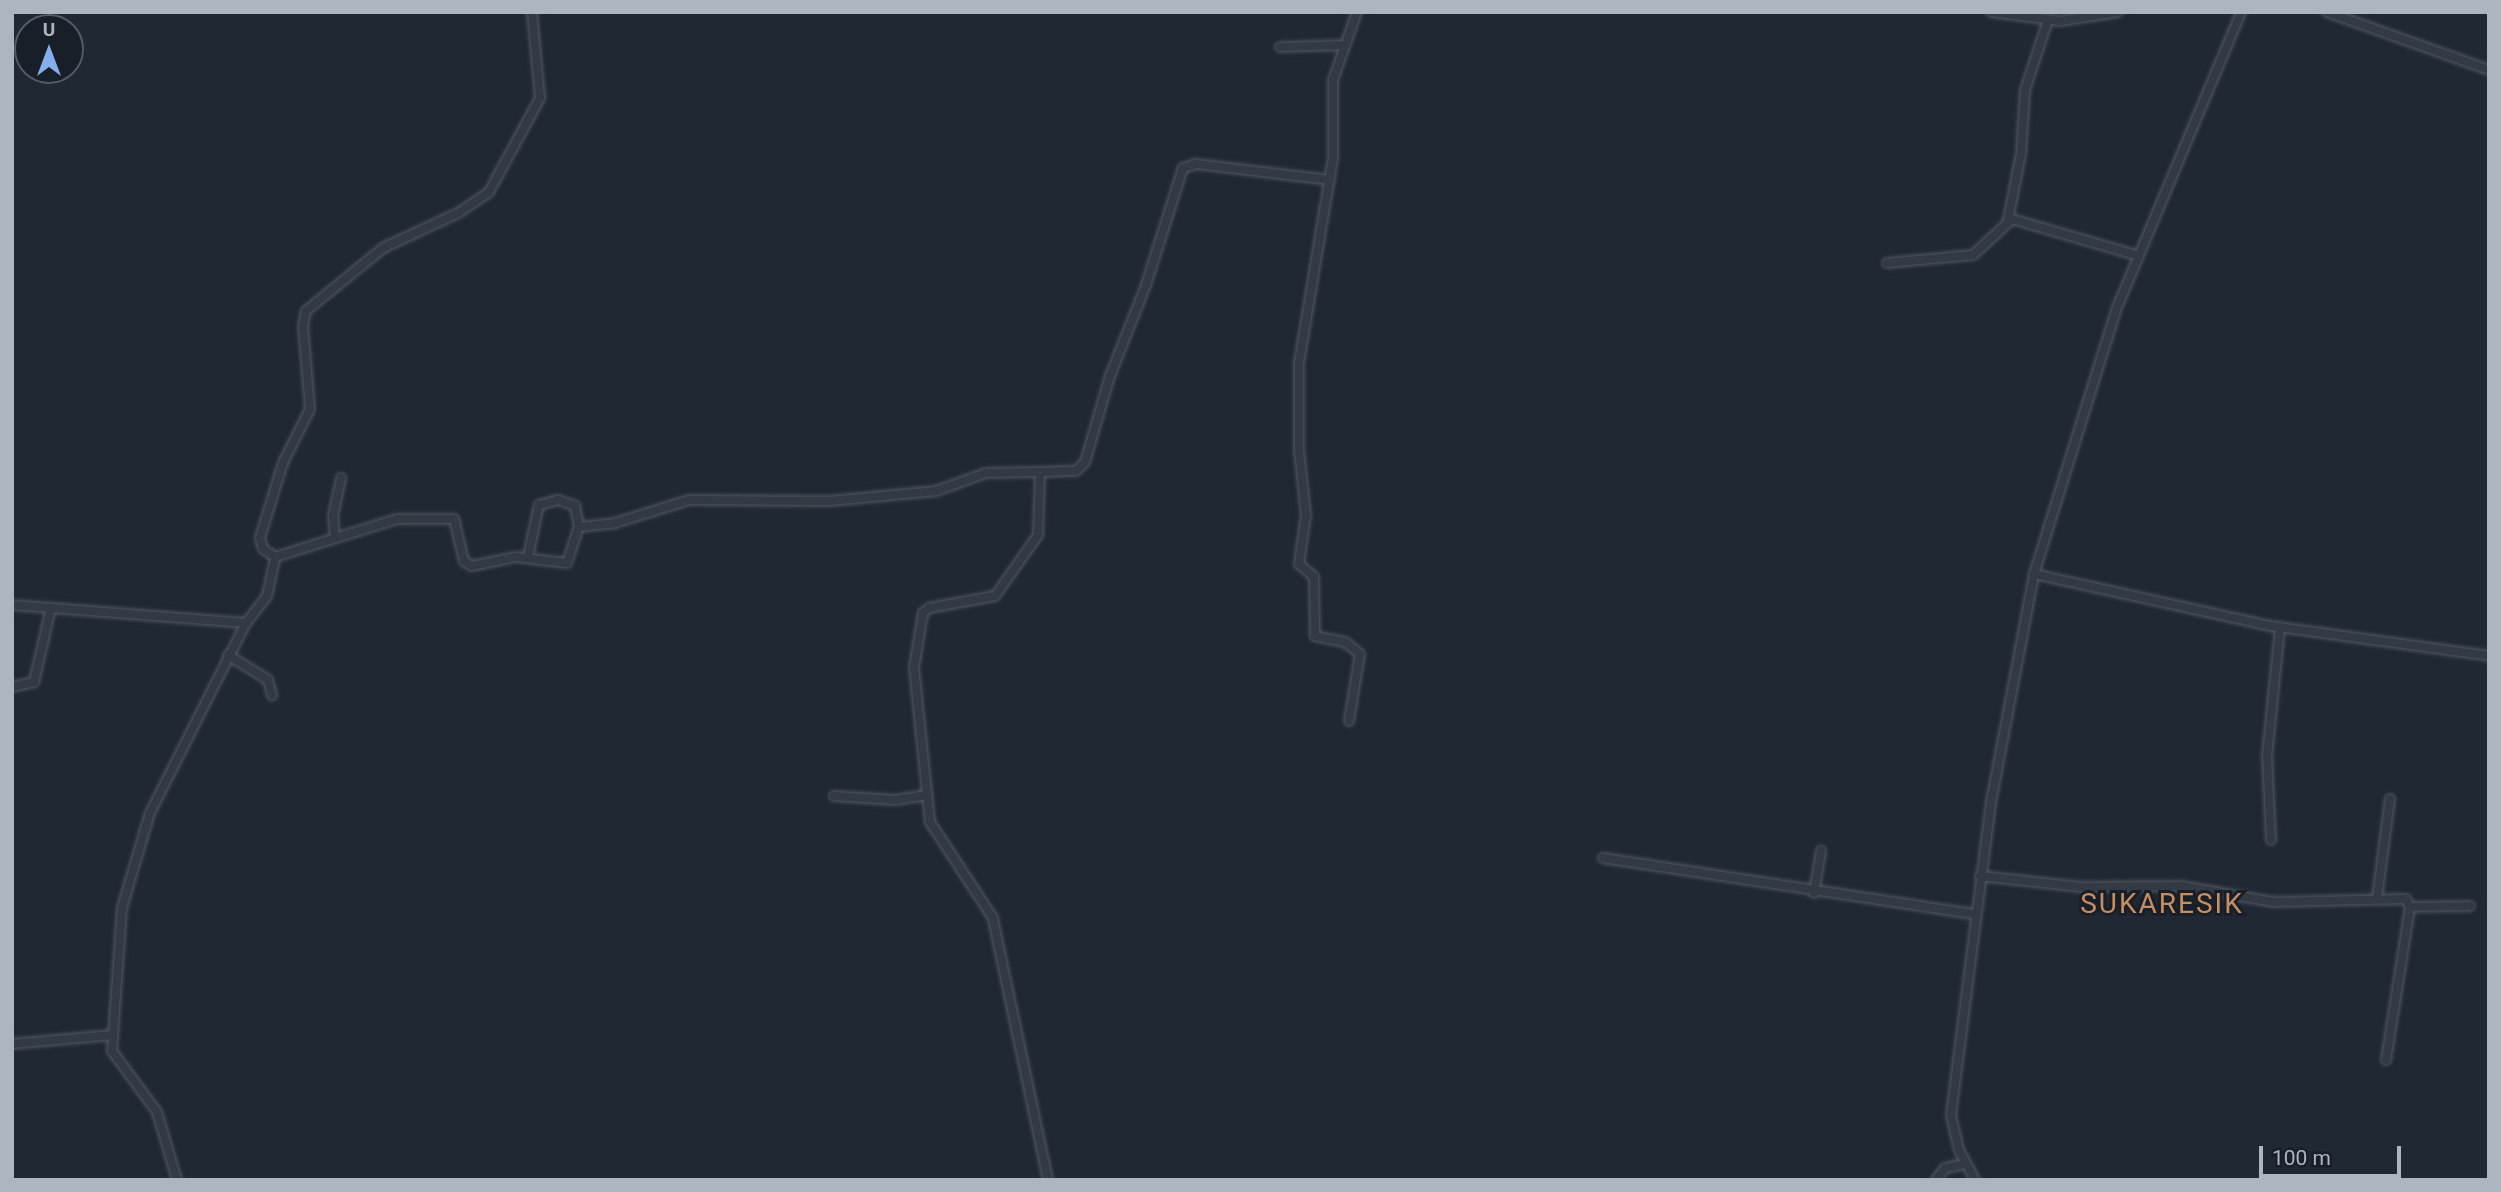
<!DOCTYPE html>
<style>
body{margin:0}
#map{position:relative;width:2501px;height:1192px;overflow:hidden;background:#202833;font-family:Roboto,sans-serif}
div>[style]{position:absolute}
.roads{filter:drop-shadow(0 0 2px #515862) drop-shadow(0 0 2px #515862)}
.minor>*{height:8px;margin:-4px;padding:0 4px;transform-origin:4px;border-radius:4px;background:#333a44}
span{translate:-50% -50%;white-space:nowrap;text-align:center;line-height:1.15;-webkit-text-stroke:6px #191f28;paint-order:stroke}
.quarter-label{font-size:28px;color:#c88e61;letter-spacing:2px}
.frame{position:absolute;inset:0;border:14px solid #adb5c1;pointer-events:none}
.north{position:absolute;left:14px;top:14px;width:70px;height:70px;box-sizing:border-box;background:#191f28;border:2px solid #545b65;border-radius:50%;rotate:0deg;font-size:19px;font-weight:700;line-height:28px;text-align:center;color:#adb5c1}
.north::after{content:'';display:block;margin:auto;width:24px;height:32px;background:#86aeed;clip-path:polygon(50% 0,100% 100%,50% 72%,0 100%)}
.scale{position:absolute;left:2259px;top:1146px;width:142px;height:32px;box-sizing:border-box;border:4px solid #adb5c1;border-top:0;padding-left:9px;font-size:21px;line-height:24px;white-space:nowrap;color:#adb5c1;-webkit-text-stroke:5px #191f28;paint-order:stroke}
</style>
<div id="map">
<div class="roads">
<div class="minor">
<div style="left:1991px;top:12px;width:70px;rotate:7.4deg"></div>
<div style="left:2060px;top:21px;width:59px;rotate:-8.8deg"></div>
<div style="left:2327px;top:12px;width:172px;rotate:19.7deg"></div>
<div style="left:1280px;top:47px;width:63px;rotate:-1.8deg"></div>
<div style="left:2008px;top:220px;width:67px;rotate:-78.9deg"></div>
<div style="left:2021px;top:154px;width:64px;rotate:-86.4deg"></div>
<div style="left:2025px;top:90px;width:74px;rotate:-71.8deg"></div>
<div style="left:1887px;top:263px;width:86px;rotate:-5.3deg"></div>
<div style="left:1973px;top:255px;width:53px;rotate:-42.7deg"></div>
<div style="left:2012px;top:219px;width:132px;rotate:16.2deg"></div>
<div style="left:335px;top:537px;width:21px;rotate:-95deg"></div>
<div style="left:333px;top:516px;width:39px;rotate:-78deg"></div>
<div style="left:275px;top:557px;width:14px;rotate:-146deg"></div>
<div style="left:263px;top:549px;width:11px;rotate:-105deg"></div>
<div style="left:260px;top:538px;width:78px;rotate:-73deg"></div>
<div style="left:283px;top:463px;width:60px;rotate:-63.4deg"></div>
<div style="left:310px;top:409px;width:83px;rotate:-94.8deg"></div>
<div style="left:303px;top:326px;width:15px;rotate:-79deg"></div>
<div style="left:306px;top:311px;width:99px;rotate:-39.3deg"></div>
<div style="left:383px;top:248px;width:83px;rotate:-25deg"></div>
<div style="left:458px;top:213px;width:37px;rotate:-34deg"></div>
<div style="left:489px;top:192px;width:107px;rotate:-61.5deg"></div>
<div style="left:540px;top:98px;width:86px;rotate:-95.3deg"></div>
<div style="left:528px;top:557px;width:53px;rotate:-78.1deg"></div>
<div style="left:539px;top:505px;width:20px;rotate:-15deg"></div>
<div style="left:558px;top:500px;width:18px;rotate:19deg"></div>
<div style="left:575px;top:506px;width:21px;rotate:79deg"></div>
<div style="left:2034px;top:574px;width:243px;rotate:12.4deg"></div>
<div style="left:2271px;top:626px;width:220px;rotate:7.8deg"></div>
<div style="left:12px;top:605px;width:235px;rotate:4.4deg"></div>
<div style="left:246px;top:623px;width:34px;rotate:-52deg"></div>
<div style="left:267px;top:596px;width:40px;rotate:-78deg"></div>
<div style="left:275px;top:557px;width:128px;rotate:-17.3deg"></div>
<div style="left:397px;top:519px;width:57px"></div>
<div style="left:454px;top:519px;width:43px;rotate:76.6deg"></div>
<div style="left:464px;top:561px;width:9px;rotate:32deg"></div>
<div style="left:472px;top:566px;width:45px;rotate:-11.6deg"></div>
<div style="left:516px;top:557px;width:51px;rotate:6.7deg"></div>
<div style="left:567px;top:563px;width:38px;rotate:-72deg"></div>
<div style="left:579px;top:527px;width:36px;rotate:-6deg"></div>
<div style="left:615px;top:523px;width:77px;rotate:-17.3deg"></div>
<div style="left:689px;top:500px;width:141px;rotate:0.4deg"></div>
<div style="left:830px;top:501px;width:106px;rotate:-5.4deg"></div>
<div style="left:936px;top:491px;width:53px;rotate:-19.8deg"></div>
<div style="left:986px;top:473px;width:54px;rotate:-1.1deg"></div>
<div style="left:228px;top:655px;width:47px;rotate:32deg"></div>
<div style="left:268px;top:680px;width:16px;rotate:75deg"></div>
<div style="left:12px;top:687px;width:23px;rotate:-13deg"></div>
<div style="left:34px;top:682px;width:76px;rotate:-77.1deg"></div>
<div style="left:1349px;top:721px;width:68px;rotate:-80.7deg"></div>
<div style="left:1360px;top:654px;width:19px;rotate:-141deg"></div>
<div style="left:1345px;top:642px;width:31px;rotate:-169deg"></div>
<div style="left:1315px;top:636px;width:59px;rotate:-91deg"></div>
<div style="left:1314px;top:577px;width:20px;rotate:-139deg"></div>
<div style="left:1299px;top:564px;width:49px;rotate:-81.9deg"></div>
<div style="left:1306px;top:515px;width:64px;rotate:-96.2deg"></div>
<div style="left:1299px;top:451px;width:88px;rotate:-90deg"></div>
<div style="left:1299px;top:363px;width:208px;rotate:-80.6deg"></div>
<div style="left:1333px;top:158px;width:78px;rotate:-90deg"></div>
<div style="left:1333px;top:80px;width:72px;rotate:-70.6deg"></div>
<div style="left:834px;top:796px;width:61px;rotate:3.8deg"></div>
<div style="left:895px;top:800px;width:32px;rotate:-9deg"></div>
<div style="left:2271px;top:840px;width:84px;rotate:-92.7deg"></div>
<div style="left:2267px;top:756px;width:130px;rotate:-84.2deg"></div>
<div style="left:1603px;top:858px;width:376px;rotate:8.6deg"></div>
<div style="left:1980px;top:876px;width:102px;rotate:6.2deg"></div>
<div style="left:2081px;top:887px;width:100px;rotate:-0.6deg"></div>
<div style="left:2181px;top:886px;width:94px;rotate:9.8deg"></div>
<div style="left:2274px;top:902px;width:132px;rotate:-1.3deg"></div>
<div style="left:2406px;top:899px;width:9px;rotate:63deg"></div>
<div style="left:2410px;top:907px;width:155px;rotate:98.9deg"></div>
<div style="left:1814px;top:893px;width:43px;rotate:-80.5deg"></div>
<div style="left:2377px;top:898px;width:100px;rotate:-82.5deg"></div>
<div style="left:2410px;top:907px;width:60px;rotate:-1deg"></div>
<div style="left:12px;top:1044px;width:100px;rotate:-5.1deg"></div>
<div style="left:177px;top:1180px;width:71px;rotate:-106.4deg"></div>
<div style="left:157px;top:1112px;width:76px;rotate:-126.4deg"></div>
<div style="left:112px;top:1051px;width:143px;rotate:-86deg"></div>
<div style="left:122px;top:908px;width:99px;rotate:-73.6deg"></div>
<div style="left:150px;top:813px;width:213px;rotate:-63.2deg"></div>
<div style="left:1048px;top:1180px;width:268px;rotate:-101.9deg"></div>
<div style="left:993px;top:918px;width:115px;rotate:-123.3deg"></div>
<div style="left:930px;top:822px;width:155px;rotate:-95.9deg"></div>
<div style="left:914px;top:668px;width:56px;rotate:-80.7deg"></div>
<div style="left:923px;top:613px;width:8px;rotate:-40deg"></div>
<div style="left:929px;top:608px;width:67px;rotate:-10.3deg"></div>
<div style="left:995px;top:596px;width:75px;rotate:-54.8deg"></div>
<div style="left:1038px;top:535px;width:63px;rotate:-88.2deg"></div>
<div style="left:1040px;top:472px;width:36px;rotate:-2deg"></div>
<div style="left:1076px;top:471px;width:13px;rotate:-45deg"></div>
<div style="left:1085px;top:462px;width:90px;rotate:-73.8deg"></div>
<div style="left:1110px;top:376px;width:98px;rotate:-68.4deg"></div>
<div style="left:1146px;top:285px;width:123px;rotate:-72.5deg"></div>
<div style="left:1183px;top:168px;width:14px;rotate:-17deg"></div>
<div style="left:1196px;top:164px;width:135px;rotate:6.8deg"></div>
<div style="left:1936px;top:1180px;width:15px;rotate:-53deg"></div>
<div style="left:1945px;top:1168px;width:21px;rotate:-11deg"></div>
<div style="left:1975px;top:1180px;width:34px;rotate:-118deg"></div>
<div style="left:1959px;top:1150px;width:36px;rotate:-103deg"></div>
<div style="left:1951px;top:1115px;width:321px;rotate:-82.7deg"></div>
<div style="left:1992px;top:797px;width:227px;rotate:-79.3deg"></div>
<div style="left:2034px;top:574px;width:276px;rotate:-72.7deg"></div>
<div style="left:2116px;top:310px;width:323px;rotate:-67.2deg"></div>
</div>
</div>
<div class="quarter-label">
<span style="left:2162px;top:904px">SUKARESIK</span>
</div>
<div class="frame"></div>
<div class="north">U</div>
<div class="scale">100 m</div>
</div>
